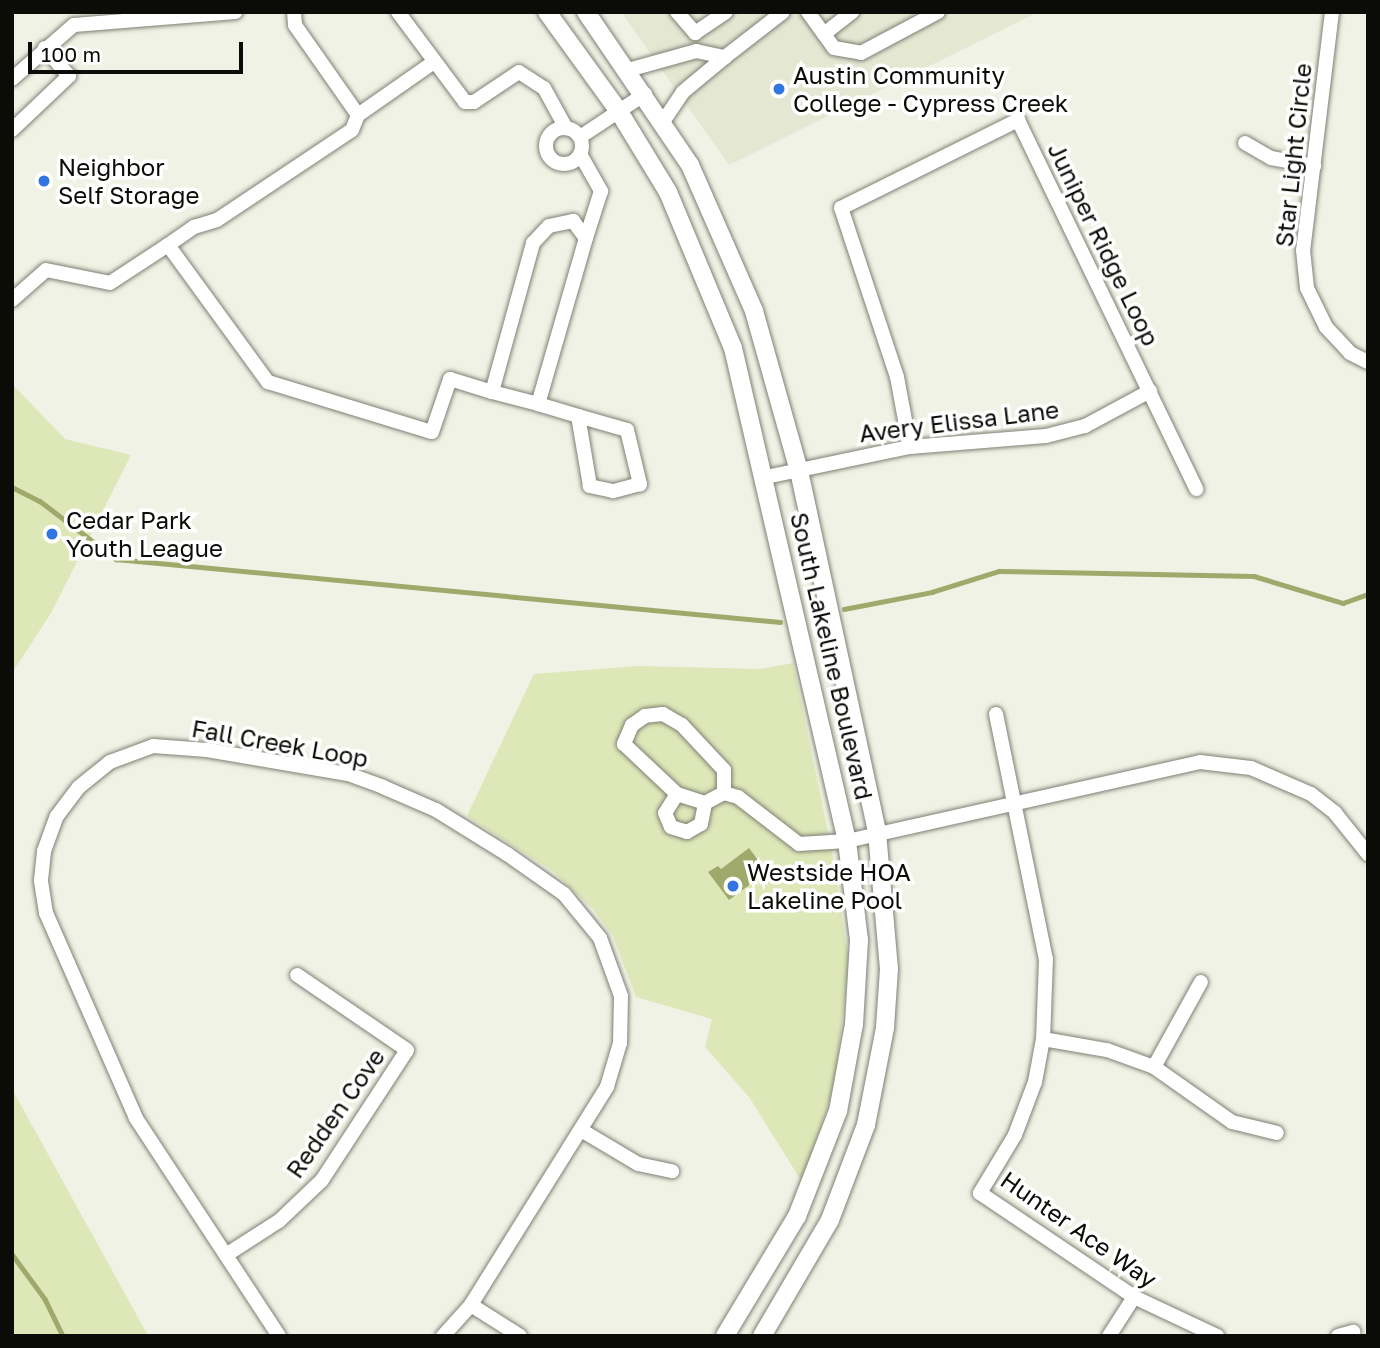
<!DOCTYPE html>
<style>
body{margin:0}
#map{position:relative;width:1380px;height:1348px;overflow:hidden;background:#eff2e4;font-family:"Golos Text",sans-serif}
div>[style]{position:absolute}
.built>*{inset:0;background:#e4e8d3}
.green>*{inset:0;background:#dee7b8}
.water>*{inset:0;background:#9fa96b}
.stream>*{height:4.5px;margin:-2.25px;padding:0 2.25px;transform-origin:2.25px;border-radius:2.25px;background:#9fa96b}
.roads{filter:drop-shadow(0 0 2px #7e8074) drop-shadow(0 0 2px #7e8074)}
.minor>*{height:14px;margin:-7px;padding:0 7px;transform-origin:7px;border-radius:7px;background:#fff}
.minor>.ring{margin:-7px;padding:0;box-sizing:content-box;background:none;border:14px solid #fff;border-radius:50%}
.major>*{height:18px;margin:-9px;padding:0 9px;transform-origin:9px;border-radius:9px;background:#fff}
.dots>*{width:19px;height:19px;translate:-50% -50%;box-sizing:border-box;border:4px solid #fff;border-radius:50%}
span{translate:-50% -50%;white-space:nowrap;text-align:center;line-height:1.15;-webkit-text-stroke:7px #fff;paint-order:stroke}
.poi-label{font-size:24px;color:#0b0c08}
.left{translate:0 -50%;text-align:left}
.street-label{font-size:24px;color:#0b0c08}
.frame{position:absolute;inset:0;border:14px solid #0b0c08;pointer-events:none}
.scale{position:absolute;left:28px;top:42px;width:215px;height:32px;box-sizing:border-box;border:4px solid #0b0c08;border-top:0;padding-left:9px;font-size:21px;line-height:24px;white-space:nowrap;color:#0b0c08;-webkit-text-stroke:5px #fff;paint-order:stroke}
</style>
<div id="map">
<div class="built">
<div style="clip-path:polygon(621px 12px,1038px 12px,729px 165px)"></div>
</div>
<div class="green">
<div style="clip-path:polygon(12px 384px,65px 439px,131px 455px,51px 613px,12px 673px)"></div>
<div style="clip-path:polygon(793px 663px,832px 851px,849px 962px,834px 1087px,802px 1182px,749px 1097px,705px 1047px,712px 1019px,636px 997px,613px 936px,593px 909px,554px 872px,467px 816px,534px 674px,638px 666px,760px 669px)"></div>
<div style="clip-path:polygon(12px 1089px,146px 1332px,149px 1336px,12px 1336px)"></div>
</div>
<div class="water">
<div style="clip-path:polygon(749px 848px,767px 872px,729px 900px,708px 872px,718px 866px,721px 869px)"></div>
</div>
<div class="stream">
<div style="left:12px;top:487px;width:31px;rotate:27deg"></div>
<div style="left:40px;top:501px;width:96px;rotate:37.3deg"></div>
<div style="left:116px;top:559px;width:667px;rotate:5.42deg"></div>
<div style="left:844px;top:609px;width:90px;rotate:-10.9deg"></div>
<div style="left:932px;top:592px;width:70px;rotate:-17.4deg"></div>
<div style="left:999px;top:571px;width:255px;rotate:1.1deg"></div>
<div style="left:1254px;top:576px;width:93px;rotate:16.9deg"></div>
<div style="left:1343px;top:603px;width:27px;rotate:-20deg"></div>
<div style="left:12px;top:1254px;width:56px;rotate:53.7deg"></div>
<div style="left:45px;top:1299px;width:41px;rotate:64.1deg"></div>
</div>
<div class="roads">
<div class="minor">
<div style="left:398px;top:12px;width:112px;rotate:53.3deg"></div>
<div style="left:465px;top:102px;width:9px"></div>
<div style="left:474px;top:102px;width:54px;rotate:-33.7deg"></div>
<div style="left:519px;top:72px;width:30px;rotate:33deg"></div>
<div style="left:544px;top:88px;width:46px;rotate:61.2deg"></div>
<div style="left:677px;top:12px;width:28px;rotate:49deg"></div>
<div style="left:695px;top:33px;width:37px;rotate:-34deg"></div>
<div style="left:808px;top:12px;width:44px;rotate:54.2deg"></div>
<div style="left:834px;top:48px;width:27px;rotate:10deg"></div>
<div style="left:861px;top:53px;width:87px;rotate:-28deg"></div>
<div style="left:1332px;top:12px;width:240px;rotate:96.9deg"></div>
<div style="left:1303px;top:250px;width:38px;rotate:84deg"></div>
<div style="left:1307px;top:288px;width:43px;rotate:64deg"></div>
<div style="left:1326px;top:327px;width:35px;rotate:47deg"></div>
<div style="left:1350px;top:353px;width:20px;rotate:27deg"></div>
<div style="left:824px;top:34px;width:36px;rotate:-38deg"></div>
<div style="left:725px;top:57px;width:73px;rotate:-37.8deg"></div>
<div style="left:628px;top:70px;width:71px;rotate:-15.6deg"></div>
<div style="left:696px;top:51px;width:30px;rotate:12deg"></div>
<div style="left:725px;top:57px;width:55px;rotate:140.2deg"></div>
<div style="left:683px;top:92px;width:36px;rotate:124deg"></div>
<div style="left:12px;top:79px;width:82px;rotate:-41.1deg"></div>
<div style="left:74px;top:25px;width:162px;rotate:-4.6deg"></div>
<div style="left:358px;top:115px;width:93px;rotate:-34.9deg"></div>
<div class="ring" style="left:546px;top:128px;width:22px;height:22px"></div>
<div style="left:12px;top:130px;width:79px;rotate:-43.5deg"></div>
<div style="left:69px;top:76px;width:37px;rotate:-131deg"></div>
<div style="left:580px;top:137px;width:78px;rotate:-33.5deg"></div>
<div style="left:1245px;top:143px;width:30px;rotate:30deg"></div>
<div style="left:1271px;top:158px;width:44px;rotate:10.5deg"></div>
<div style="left:580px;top:154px;width:43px;rotate:60.4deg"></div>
<div style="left:601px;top:191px;width:49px;rotate:107.7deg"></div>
<div style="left:168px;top:245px;width:32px;rotate:-35deg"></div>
<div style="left:194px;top:227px;width:24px;rotate:-17deg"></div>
<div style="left:217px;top:220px;width:162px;rotate:-33.7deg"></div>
<div style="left:352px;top:130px;width:16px;rotate:-68deg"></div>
<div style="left:358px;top:115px;width:110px;rotate:-125deg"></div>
<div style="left:295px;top:25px;width:13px;rotate:-94deg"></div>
<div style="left:12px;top:300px;width:45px;rotate:-41.4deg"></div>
<div style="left:46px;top:270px;width:65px;rotate:11.5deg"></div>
<div style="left:110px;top:283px;width:69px;rotate:-33.2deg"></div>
<div style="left:168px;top:245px;width:170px;rotate:53.9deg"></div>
<div style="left:268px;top:382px;width:171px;rotate:17deg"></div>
<div style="left:432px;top:432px;width:56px;rotate:-71.2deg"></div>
<div style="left:450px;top:379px;width:44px;rotate:17.2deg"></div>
<div style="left:492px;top:392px;width:48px;rotate:14.6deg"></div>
<div style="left:538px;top:404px;width:42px;rotate:16.7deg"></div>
<div style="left:578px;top:416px;width:51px;rotate:15.9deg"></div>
<div style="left:627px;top:430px;width:56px;rotate:76.5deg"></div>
<div style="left:640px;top:484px;width:28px;rotate:165deg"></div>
<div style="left:613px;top:491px;width:24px;rotate:-168deg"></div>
<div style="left:590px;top:486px;width:71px;rotate:-99.7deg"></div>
<div style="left:492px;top:392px;width:155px;rotate:-74.6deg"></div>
<div style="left:533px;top:243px;width:23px;rotate:-47deg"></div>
<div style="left:549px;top:226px;width:25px;rotate:-12deg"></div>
<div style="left:573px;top:221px;width:21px;rotate:53deg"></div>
<div style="left:586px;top:238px;width:173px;rotate:106.1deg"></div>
<div style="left:910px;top:447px;width:71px;rotate:-100.5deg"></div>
<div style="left:897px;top:377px;width:178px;rotate:-108.3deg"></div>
<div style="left:841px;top:208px;width:198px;rotate:-26.4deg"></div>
<div style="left:1018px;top:120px;width:410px;rotate:64.2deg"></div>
<div style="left:766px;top:477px;width:147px;rotate:-11.8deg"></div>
<div style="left:910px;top:447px;width:136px;rotate:-4.6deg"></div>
<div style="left:1046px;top:436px;width:40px;rotate:-14.4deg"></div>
<div style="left:1085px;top:426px;width:74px;rotate:-28.3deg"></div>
<div style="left:996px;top:714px;width:250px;rotate:78.5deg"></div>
<div style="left:1046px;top:959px;width:80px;rotate:92.1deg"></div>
<div style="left:1043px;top:1039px;width:44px;rotate:100.5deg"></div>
<div style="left:1035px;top:1082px;width:57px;rotate:110.7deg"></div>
<div style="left:1015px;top:1135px;width:68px;rotate:121.1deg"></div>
<div style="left:980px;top:1193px;width:186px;rotate:34deg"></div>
<div style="left:1134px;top:1297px;width:92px;rotate:25.2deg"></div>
<div style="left:724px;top:793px;width:23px;rotate:-90deg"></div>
<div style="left:724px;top:770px;width:62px;rotate:-133deg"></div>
<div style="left:682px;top:725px;width:22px;rotate:-150deg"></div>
<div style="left:663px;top:714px;width:18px;rotate:174deg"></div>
<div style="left:645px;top:716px;width:16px;rotate:145deg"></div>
<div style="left:632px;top:725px;width:21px;rotate:113deg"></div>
<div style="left:624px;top:744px;width:73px;rotate:43.3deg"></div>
<div style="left:677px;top:794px;width:29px;rotate:18deg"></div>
<div style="left:705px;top:803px;width:21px;rotate:-28deg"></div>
<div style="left:724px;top:793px;width:15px;rotate:16deg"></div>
<div style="left:738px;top:797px;width:77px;rotate:37.6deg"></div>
<div style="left:799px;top:844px;width:48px;rotate:-3.6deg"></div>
<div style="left:847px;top:841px;width:362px;rotate:-12.6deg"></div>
<div style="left:1200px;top:762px;width:51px;rotate:6.7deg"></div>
<div style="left:1251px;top:768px;width:65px;rotate:23.4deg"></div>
<div style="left:1311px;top:794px;width:31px;rotate:38deg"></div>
<div style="left:1335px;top:813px;width:53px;rotate:51.2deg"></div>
<div style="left:677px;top:794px;width:22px;rotate:122deg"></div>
<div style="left:665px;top:813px;width:15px;rotate:67deg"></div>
<div style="left:671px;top:827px;width:17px;rotate:17deg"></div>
<div style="left:687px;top:832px;width:16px;rotate:-30deg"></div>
<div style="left:701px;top:824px;width:21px;rotate:-79deg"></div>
<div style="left:1043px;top:1039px;width:65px;rotate:9.8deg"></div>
<div style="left:1107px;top:1050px;width:50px;rotate:19.9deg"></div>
<div style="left:1154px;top:1067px;width:95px;rotate:35.2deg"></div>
<div style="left:1232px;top:1122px;width:46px;rotate:13.7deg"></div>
<div style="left:1154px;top:1067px;width:97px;rotate:-61.1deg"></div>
<div style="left:581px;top:1130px;width:66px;rotate:30.8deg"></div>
<div style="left:638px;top:1164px;width:35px;rotate:12deg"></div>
<div style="left:226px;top:1255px;width:63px;rotate:-32.7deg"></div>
<div style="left:279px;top:1221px;width:59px;rotate:-43.6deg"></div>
<div style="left:322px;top:1180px;width:155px;rotate:-56.8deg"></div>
<div style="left:407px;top:1050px;width:133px;rotate:-145.7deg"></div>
<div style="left:471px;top:1305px;width:58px;rotate:32.3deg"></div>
<div style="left:279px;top:1336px;width:261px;rotate:-123.3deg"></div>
<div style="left:136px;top:1118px;width:224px;rotate:-113.7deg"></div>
<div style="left:46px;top:913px;width:33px;rotate:-99deg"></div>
<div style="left:41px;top:880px;width:29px;rotate:-84deg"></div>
<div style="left:44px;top:851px;width:37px;rotate:-70deg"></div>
<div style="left:57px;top:816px;width:36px;rotate:-53deg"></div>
<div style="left:79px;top:787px;width:40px;rotate:-39deg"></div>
<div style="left:110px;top:762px;width:46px;rotate:-20.4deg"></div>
<div style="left:153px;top:746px;width:54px;rotate:4.2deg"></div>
<div style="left:207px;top:750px;width:143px;rotate:9.7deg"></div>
<div style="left:348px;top:774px;width:37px;rotate:20deg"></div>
<div style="left:383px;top:787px;width:58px;rotate:23.5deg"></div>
<div style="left:436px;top:810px;width:84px;rotate:31.8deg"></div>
<div style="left:507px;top:854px;width:70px;rotate:35.1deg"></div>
<div style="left:564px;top:894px;width:57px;rotate:50.7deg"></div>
<div style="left:600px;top:938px;width:62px;rotate:70.1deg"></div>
<div style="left:621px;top:996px;width:47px;rotate:91.2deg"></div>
<div style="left:620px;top:1043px;width:46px;rotate:106.5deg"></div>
<div style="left:607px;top:1087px;width:257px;rotate:122deg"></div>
<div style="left:471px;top:1305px;width:42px;rotate:132.1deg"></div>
<div style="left:1109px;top:1336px;width:46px;rotate:-57.3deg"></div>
<div style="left:1338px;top:1336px;width:16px;rotate:-15deg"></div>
</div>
<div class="major">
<div style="left:547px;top:12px;width:121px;rotate:54.1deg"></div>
<div style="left:618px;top:110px;width:96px;rotate:58.6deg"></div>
<div style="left:668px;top:192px;width:169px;rotate:67.4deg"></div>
<div style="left:733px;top:348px;width:506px;rotate:76.98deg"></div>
<div style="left:847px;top:841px;width:100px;rotate:83.1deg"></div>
<div style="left:859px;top:940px;width:84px;rotate:93.4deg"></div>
<div style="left:854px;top:1024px;width:88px;rotate:100.4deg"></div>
<div style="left:838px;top:1111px;width:113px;rotate:111.3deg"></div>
<div style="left:797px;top:1216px;width:140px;rotate:121deg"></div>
<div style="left:586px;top:12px;width:185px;rotate:55.8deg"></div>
<div style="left:690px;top:165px;width:159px;rotate:66.3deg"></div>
<div style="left:754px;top:311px;width:166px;rotate:74.3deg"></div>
<div style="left:799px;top:471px;width:369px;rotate:77.8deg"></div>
<div style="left:877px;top:832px;width:138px;rotate:85deg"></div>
<div style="left:889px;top:969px;width:59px;rotate:93.9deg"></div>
<div style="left:885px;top:1028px;width:99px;rotate:101.1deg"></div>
<div style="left:866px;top:1125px;width:102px;rotate:110.8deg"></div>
<div style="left:830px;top:1220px;width:134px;rotate:120.4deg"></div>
</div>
</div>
<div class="dots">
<div style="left:779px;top:89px;background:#3175e3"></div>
<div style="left:44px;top:181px;background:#3175e3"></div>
<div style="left:52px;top:534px;background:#3175e3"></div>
<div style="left:733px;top:886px;background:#3175e3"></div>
</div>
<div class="poi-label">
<span class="left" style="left:793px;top:89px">Austin Community<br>College - Cypress Creek</span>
<span class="left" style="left:58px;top:181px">Neighbor<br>Self Storage</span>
<span class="left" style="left:66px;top:534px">Cedar Park<br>Youth League</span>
<span class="left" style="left:747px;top:886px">Westside HOA<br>Lakeline Pool</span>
</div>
<div class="street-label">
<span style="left:1293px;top:155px;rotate:-84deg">Star Light Circle</span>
<span style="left:1104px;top:244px;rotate:64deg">Juniper Ridge Loop</span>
<span style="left:959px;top:421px;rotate:-7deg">Avery Elissa Lane</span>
<span style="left:832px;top:656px;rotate:77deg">South Lakeline Boulevard</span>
<span style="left:280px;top:743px;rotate:10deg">Fall Creek Loop</span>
<span style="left:335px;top:1113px;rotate:-55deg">Redden Cove</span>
<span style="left:1079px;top:1229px;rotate:35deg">Hunter Ace Way</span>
</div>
<div class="frame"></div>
<div class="scale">100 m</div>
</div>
